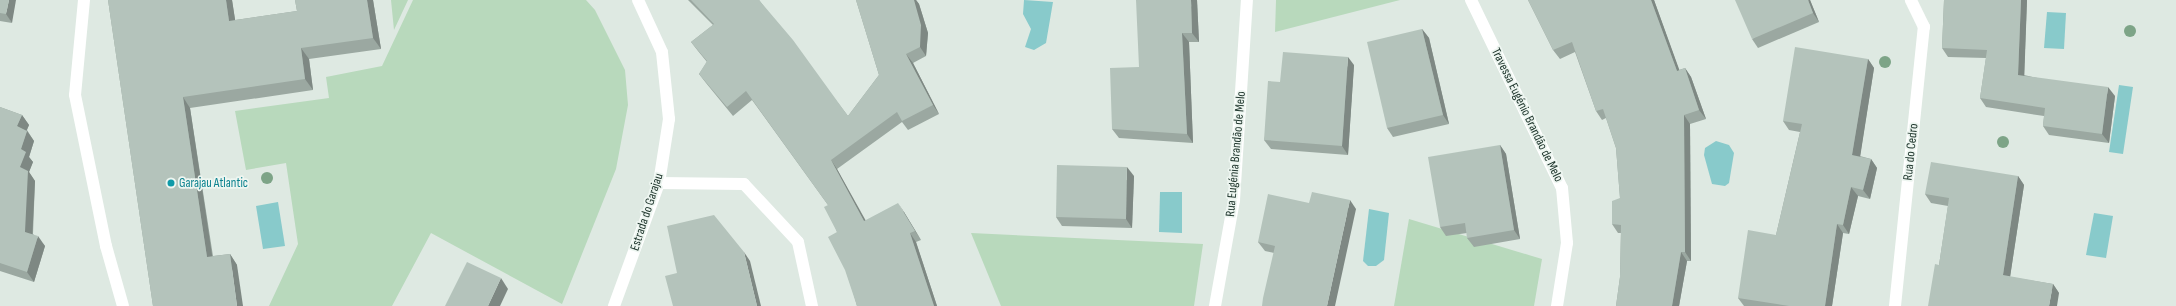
<!DOCTYPE html>
<meta charset="utf-8">
<style>
body{margin:0}
#map{position:relative;width:2176px;height:306px;overflow:hidden;background:#dee9e2;font-family:"Sofia Sans Condensed",sans-serif}
div>[style]{position:absolute}
.green>*{inset:0;background:#b8d9bc}
.water>*{inset:0;background:#88cacb}
.street>*{height:12px;margin:-6px;padding:0 6px;transform-origin:6px;border-radius:6px;background:#fff}
.secondary>*{height:12px;margin:-6px;padding:0 6px;transform-origin:6px;border-radius:6px;background:#fff}
.trees>*{width:12px;height:12px;margin:-6px;border-radius:50%;background:#7da487}
.wall>*{inset:0;background:#9ba8a1}
.shaded-wall>*{inset:0;background:#7e8883}
.building>*{inset:0;background:#b4c3bb}
.dots>*{width:11px;height:11px;translate:-50% -50%;box-sizing:border-box;border:2px solid #eef6f1;border-radius:50%}
span{translate:-50% -50%;white-space:nowrap;text-align:center;line-height:1.15;-webkit-text-stroke:3.5px #eef6f1;paint-order:stroke}
.street-label{font-size:13px;color:#20372e}
.culture-label{font-size:13px;color:#0d838f}
.left{translate:0 -50%;text-align:left}
</style>
<div id="map">
<div class="green">
<div style="clip-path:polygon(391px 0,408px 0,394px 30px)"></div>
<div style="clip-path:polygon(413px 0,586px 0,595px 10px,625px 70px,628px 105px,616px 169px,562px 304px,431px 233px,392px 306px,269px 306px,298px 244px,286px 163px,246px 170px,235px 111px,329px 98px,326px 77px,382px 66px)"></div>
<div style="clip-path:polygon(1276px 0,1400px 0,1275px 32px)"></div>
<div style="clip-path:polygon(1409px 219px,1542px 259px,1534px 306px,1394px 306px)"></div>
<div style="clip-path:polygon(971px 233px,1203px 244px,1194px 306px,1001px 306px)"></div>
</div>
<div class="water">
<div style="clip-path:polygon(1024px 0,1053px 2px,1046px 43px,1034px 50px,1025px 47px,1031px 29px,1023px 14px)"></div>
<div style="clip-path:polygon(2047px 12px,2066px 13px,2064px 49px,2044px 48px)"></div>
<div style="clip-path:polygon(2119px 85px,2133px 87px,2123px 154px,2109px 152px)"></div>
<div style="clip-path:polygon(1716px 141px,1729px 145px,1734px 153px,1729px 183px,1725px 186px,1712px 184px,1704px 155px,1705px 148px)"></div>
<div style="clip-path:polygon(1160px 192px,1182px 192px,1182px 233px,1159px 232px)"></div>
<div style="clip-path:polygon(278px 202px,285px 246px,263px 249px,256px 206px)"></div>
<div style="clip-path:polygon(1369px 209px,1389px 213px,1384px 260px,1376px 266px,1368px 266px,1363px 261px)"></div>
<div style="clip-path:polygon(2094px 213px,2113px 216px,2106px 258px,2086px 255px)"></div>
</div>
<div class="street">
<div style="left:84px;top:0;width:95px;rotate:95.4deg"></div>
<div style="left:75px;top:95px;width:154px;rotate:78.4deg"></div>
<div style="left:106px;top:246px;width:62px;rotate:74.2deg"></div>
<div style="left:1471px;top:0;width:209px;rotate:64.2deg"></div>
<div style="left:1562px;top:188px;width:55px;rotate:84.8deg"></div>
<div style="left:1567px;top:243px;width:64px;rotate:99deg"></div>
<div style="left:659px;top:183px;width:85px;rotate:0.7deg"></div>
<div style="left:744px;top:184px;width:79px;rotate:47deg"></div>
<div style="left:798px;top:242px;width:66px;rotate:77.7deg"></div>
<div style="left:1215px;top:306px;width:108px;rotate:-79.8deg"></div>
<div style="left:1234px;top:200px;width:200px;rotate:-86.3deg"></div>
<div style="left:1895px;top:306px;width:281px;rotate:-84.1deg"></div>
<div style="left:1924px;top:27px;width:30px;rotate:-116deg"></div>
</div>
<div class="secondary">
<div style="left:614px;top:306px;width:131px;rotate:-69.9deg"></div>
<div style="left:659px;top:183px;width:65px;rotate:-81.1deg"></div>
<div style="left:669px;top:119px;width:67px;rotate:-96deg"></div>
<div style="left:662px;top:52px;width:57px;rotate:-114.8deg"></div>
</div>
<div class="trees">
<div style="left:2130px;top:31px"></div>
<div style="left:1885px;top:62px"></div>
<div style="left:2003px;top:142px"></div>
<div style="left:267px;top:178px"></div>
</div>
<div class="wall">
<div style="clip-path:polygon(0 0,12px 23px,0 21px)"></div>
<div style="clip-path:polygon(108px 0,232px 0,235px 20px,297px 11px,295px 0,373px 0,381px 49px,309px 59px,313px 90px,190px 108px,213px 256px,230px 254px,237px 265px,153px 306px)"></div>
<div style="clip-path:polygon(688px 0,759px 0,848px 116px,879px 75px,856px 0,916px 0,919px 4px,928px 33px,926px 56px,913px 63px,939px 114px,908px 130px,902px 122px,837px 169px,865px 221px,904px 212px,921px 240px,916px 242px,937px 306px,857px 306px,837px 232px,828px 205px,752px 100px,733px 116px,706px 83px,699px 74px,707px 62px,698px 51px,691px 42px,713px 25px)"></div>
<div style="clip-path:polygon(1197px 0,1199px 42px,1189px 42px,1193px 143px,1119px 138px,1112px 129px,1139px 67px)"></div>
<div style="clip-path:polygon(1528px 0,1654px 0,1679px 70px,1685px 68px,1691px 77px,1706px 119px,1690px 124px,1691px 261px,1687px 261px,1679px 306px,1616px 306px,1620px 277px,1621px 233px,1618px 233px,1612px 224px,1620px 198px,1616px 148px,1606px 118px,1602px 120px,1596px 111px,1575px 52px,1560px 59px,1553px 50px)"></div>
<div style="clip-path:polygon(1810px 0,1819px 22px,1758px 48px,1752px 39px)"></div>
<div style="clip-path:polygon(1944px 0,2027px 0,2024px 75px,2115px 96px,2109px 143px,2049px 135px,2043px 126px,2044px 116px,1986px 107px,1980px 98px,1986px 58px,1948px 57px,1942px 48px)"></div>
<div style="clip-path:polygon(1422px 29px,1429px 38px,1449px 124px,1393px 137px,1387px 128px)"></div>
<div style="clip-path:polygon(1868px 59px,1874px 68px,1860px 156px,1871px 159px,1877px 168px,1870px 199px,1858px 196px,1849px 234px,1843px 233px,1832px 306px,1744px 306px,1738px 298px,1776px 235px,1800px 132px,1789px 130px,1783px 121px)"></div>
<div style="clip-path:polygon(1354px 65px,1348px 155px,1271px 149px,1264px 140px,1280px 82px)"></div>
<div style="clip-path:polygon(0 107px,22px 115px,29px 125px,27px 130px,34px 141px,29px 157px,33px 162px,29px 172px,35px 181px,33px 234px,45px 246px,34px 282px,0 271px)"></div>
<div style="clip-path:polygon(1500px 145px,1506px 154px,1520px 239px,1474px 247px,1467px 238px,1467px 233px,1446px 236px,1440px 227px)"></div>
<div style="clip-path:polygon(1134px 176px,1132px 228px,1062px 226px,1056px 217px)"></div>
<div style="clip-path:polygon(2018px 176px,2024px 185px,2010px 277px,2053px 284px,2059px 293px,1939px 265px,1948px 206px,1931px 203px,1925px 194px)"></div>
<div style="clip-path:polygon(1309px 203px,1356px 209px,1274px 253px,1265px 251px,1258px 242px)"></div>
</div>
<div class="shaded-wall">
<div style="clip-path:polygon(9px 0,16px 0,12px 23px,6px 14px)"></div>
<div style="clip-path:polygon(226px 0,232px 0,237px 32px,229px 21px)"></div>
<div style="clip-path:polygon(367px 0,373px 0,381px 49px,373px 38px)"></div>
<div style="clip-path:polygon(914px 0,916px 0,919px 4px,928px 33px,926px 56px,920px 47px)"></div>
<div style="clip-path:polygon(1191px 0,1197px 0,1199px 42px,1192px 33px)"></div>
<div style="clip-path:polygon(1651px 0,1654px 0,1683px 80px,1677px 71px)"></div>
<div style="clip-path:polygon(1808px 0,1810px 0,1819px 22px,1813px 13px)"></div>
<div style="clip-path:polygon(2021px 0,2027px 0,2024px 84px,2018px 75px)"></div>
<div style="clip-path:polygon(1422px 29px,1429px 38px,1449px 124px,1443px 115px)"></div>
<div style="clip-path:polygon(1182px 33px,1189px 42px,1193px 143px,1187px 134px)"></div>
<div style="clip-path:polygon(301px 48px,309px 59px,313px 90px,305px 79px)"></div>
<div style="clip-path:polygon(906px 54px,913px 63px,939px 114px,933px 105px)"></div>
<div style="clip-path:polygon(1348px 57px,1354px 65px,1348px 155px,1342px 146px)"></div>
<div style="clip-path:polygon(1868px 59px,1874px 68px,1859px 164px,1852px 155px)"></div>
<div style="clip-path:polygon(1685px 68px,1691px 77px,1706px 119px,1699px 110px)"></div>
<div style="clip-path:polygon(2108px 87px,2115px 96px,2109px 143px,2102px 134px)"></div>
<div style="clip-path:polygon(183px 97px,190px 108px,214px 268px,207px 257px)"></div>
<div style="clip-path:polygon(22px 115px,29px 125px,24px 136px,17px 126px)"></div>
<div style="clip-path:polygon(1684px 115px,1690px 124px,1691px 261px,1685px 252px)"></div>
<div style="clip-path:polygon(27px 131px,34px 141px,29px 157px,33px 162px,29px 172px,35px 181px,32px 242px,25px 232px,20px 167px,21px 149px)"></div>
<div style="clip-path:polygon(1500px 145px,1506px 154px,1520px 239px,1514px 230px)"></div>
<div style="clip-path:polygon(1871px 159px,1877px 168px,1870px 199px,1863px 190px)"></div>
<div style="clip-path:polygon(831px 160px,837px 169px,871px 230px,864px 221px)"></div>
<div style="clip-path:polygon(1127px 167px,1134px 176px,1132px 228px,1126px 219px)"></div>
<div style="clip-path:polygon(2018px 176px,2024px 185px,2009px 284px,2003px 275px)"></div>
<div style="clip-path:polygon(1851px 187px,1858px 196px,1849px 234px,1843px 225px)"></div>
<div style="clip-path:polygon(1350px 200px,1356px 209px,1335px 306px,1327px 306px)"></div>
<div style="clip-path:polygon(898px 203px,904px 212px,921px 240px,915px 231px)"></div>
<div style="clip-path:polygon(1837px 224px,1843px 233px,1832px 306px,1825px 306px)"></div>
<div style="clip-path:polygon(910px 233px,916px 242px,937px 306px,934px 306px)"></div>
<div style="clip-path:polygon(38px 236px,45px 246px,34px 282px,27px 272px)"></div>
<div style="clip-path:polygon(744px 252px,750px 261px,761px 306px,757px 306px)"></div>
<div style="clip-path:polygon(1681px 252px,1687px 261px,1679px 306px,1672px 306px)"></div>
<div style="clip-path:polygon(230px 254px,237px 265px,243px 306px,237px 306px)"></div>
<div style="clip-path:polygon(501px 278px,508px 289px,500px 306px,488px 306px)"></div>
<div style="clip-path:polygon(2053px 284px,2059px 293px,2057px 306px,2049px 306px)"></div>
</div>
<div class="building">
<div style="clip-path:polygon(0 0,9px 0,6px 14px,0 13px)"></div>
<div style="clip-path:polygon(108px 0,226px 0,229px 21px,297px 11px,295px 0,367px 0,373px 38px,301px 48px,305px 79px,183px 97px,207px 257px,230px 254px,237px 306px,153px 306px)"></div>
<div style="clip-path:polygon(691px 0,759px 0,793px 40px,848px 116px,879px 75px,856px 0,914px 0,921px 25px,920px 47px,906px 54px,933px 105px,902px 121px,897px 112px,831px 160px,864px 221px,898px 203px,915px 231px,910px 233px,934px 306px,857px 306px,845px 270px,828px 237px,837px 232px,824px 207px,828px 205px,746px 91px,727px 107px,699px 74px,707px 61px,691px 42px,714px 24px)"></div>
<div style="clip-path:polygon(1136px 0,1191px 0,1192px 33px,1182px 33px,1187px 134px,1112px 129px,1110px 68px,1139px 67px)"></div>
<div style="clip-path:polygon(1528px 0,1651px 0,1677px 71px,1685px 68px,1699px 110px,1684px 115px,1685px 252px,1681px 252px,1672px 306px,1616px 306px,1620px 277px,1621px 225px,1612px 224px,1612px 201px,1620px 198px,1616px 148px,1603px 109px,1596px 111px,1572px 42px,1553px 50px)"></div>
<div style="clip-path:polygon(1735px 0,1808px 0,1813px 13px,1752px 39px)"></div>
<div style="clip-path:polygon(1944px 0,2021px 0,2018px 75px,2108px 87px,2102px 134px,2043px 126px,2045px 108px,1980px 98px,1987px 50px,1942px 48px)"></div>
<div style="clip-path:polygon(1422px 29px,1443px 115px,1387px 128px,1367px 42px)"></div>
<div style="clip-path:polygon(1795px 47px,1868px 59px,1852px 155px,1871px 159px,1863px 190px,1851px 187px,1843px 225px,1837px 224px,1825px 306px,1789px 306px,1738px 298px,1748px 230px,1776px 235px,1802px 124px,1783px 121px)"></div>
<div style="clip-path:polygon(1283px 52px,1348px 57px,1342px 146px,1264px 140px,1268px 81px,1280px 82px)"></div>
<div style="clip-path:polygon(0 107px,22px 115px,17px 126px,27px 131px,21px 149px,26px 152px,20px 167px,28px 171px,25px 232px,38px 236px,27px 272px,0 263px)"></div>
<div style="clip-path:polygon(1500px 145px,1514px 230px,1467px 238px,1465px 223px,1440px 227px,1428px 157px)"></div>
<div style="clip-path:polygon(1931px 162px,2018px 176px,2003px 275px,2053px 284px,2049px 306px,1928px 306px,1935px 264px,1939px 265px,1949px 198px,1925px 194px)"></div>
<div style="clip-path:polygon(1057px 165px,1127px 167px,1126px 219px,1056px 217px)"></div>
<div style="clip-path:polygon(1312px 192px,1350px 200px,1327px 306px,1262px 306px,1263px 298px,1275px 246px,1258px 242px,1268px 194px,1309px 203px)"></div>
<div style="clip-path:polygon(714px 215px,744px 252px,757px 306px,673px 306px,665px 276px,677px 273px,667px 226px)"></div>
<div style="clip-path:polygon(467px 262px,501px 278px,488px 306px,445px 306px)"></div>
</div>
<div class="dots">
<div style="left:171px;top:183px;background:#0f9aa8"></div>
</div>
<div class="street-label">
<span style="left:1527px;top:115px;rotate:64deg">Travessa Eugénio Brandão de Melo</span>
<span style="left:1911px;top:152px;rotate:-84deg">Rua do Cedro</span>
<span style="left:1236px;top:154px;rotate:-85deg">Rua Eugénia Brandão de Melo</span>
<span style="left:647px;top:212px;rotate:-72deg">Estrada do Garajau</span>
</div>
<div class="culture-label">
<span class="left" style="left:179px;top:183px">Garajau Atlantic</span>
</div>
</div>
